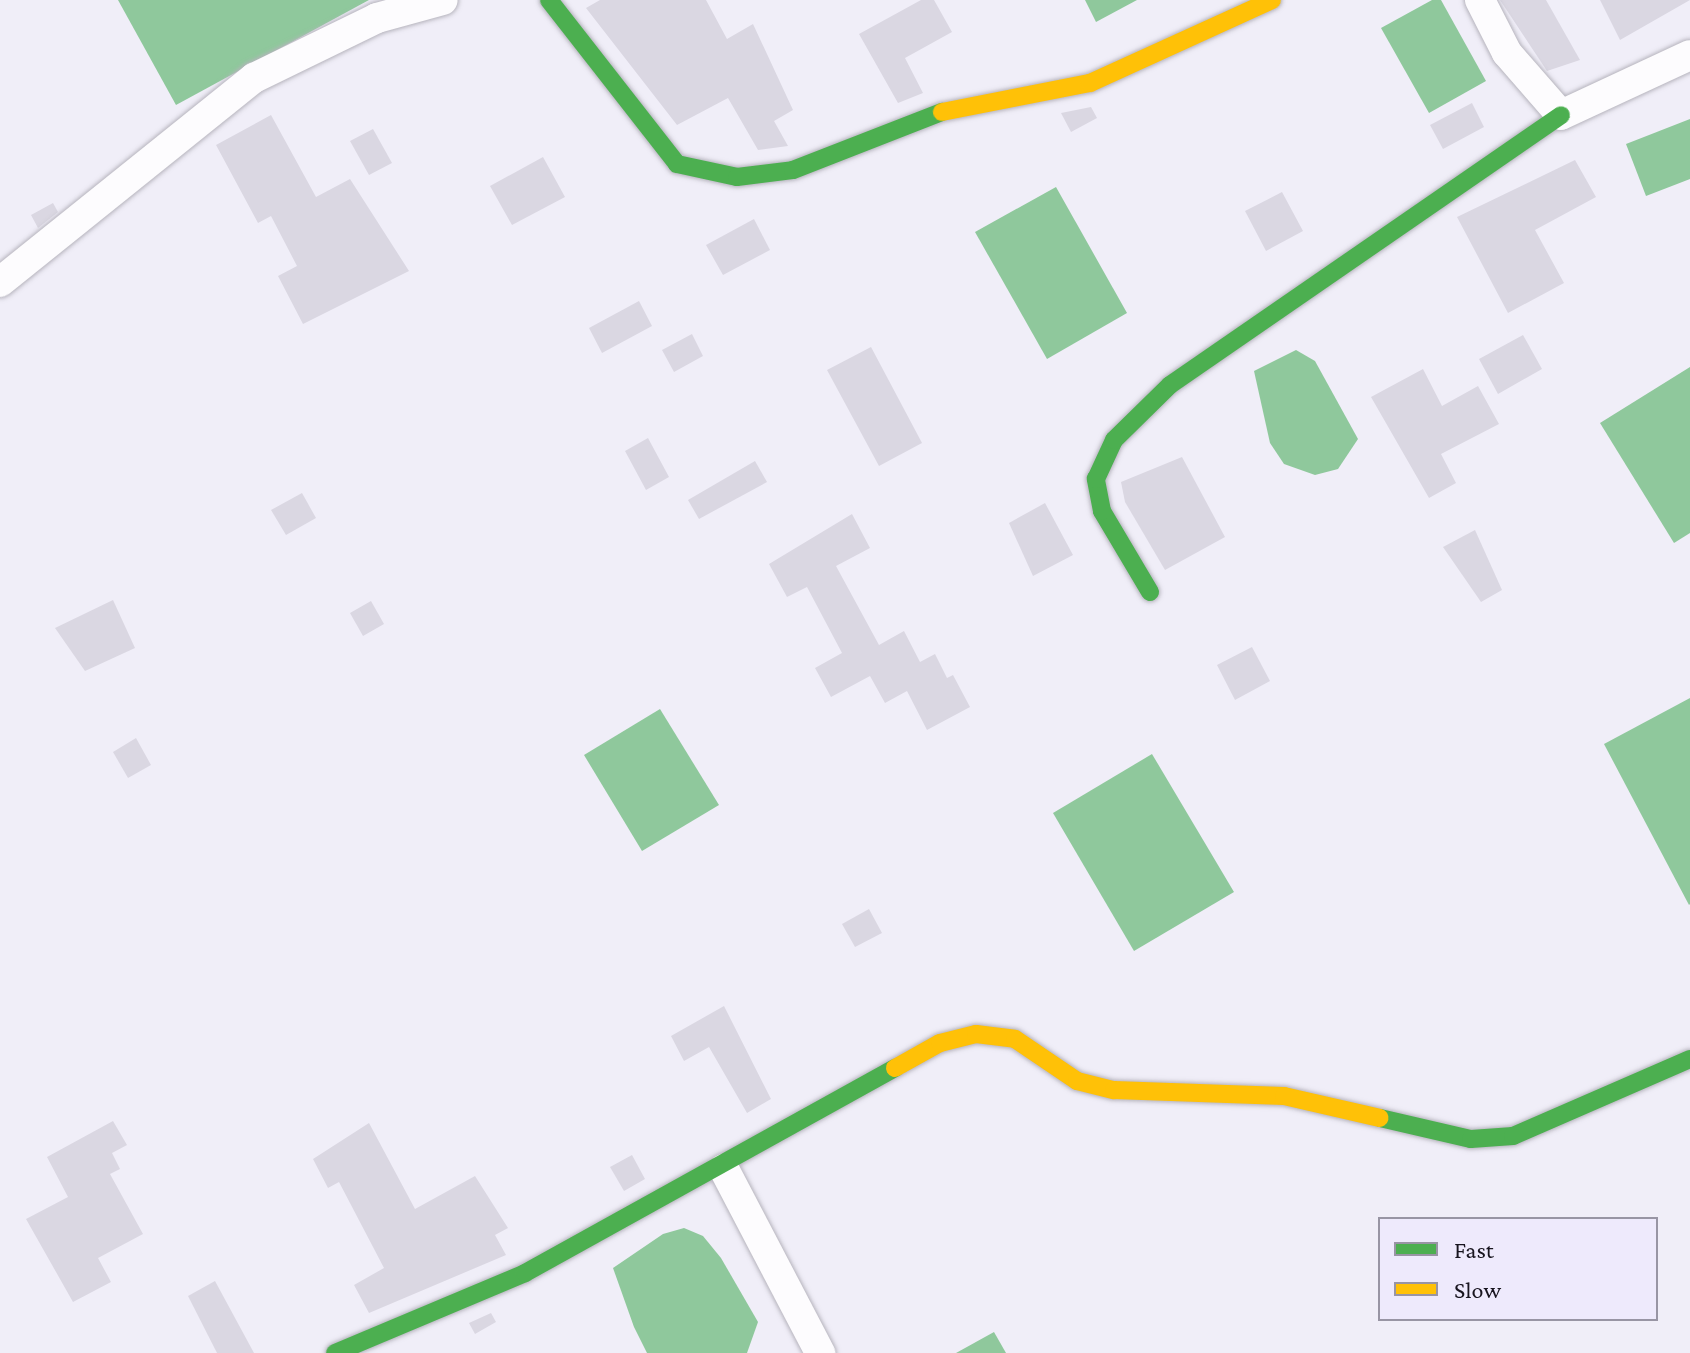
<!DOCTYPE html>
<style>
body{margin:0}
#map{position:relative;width:1690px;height:1353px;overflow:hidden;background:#f0eef8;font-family:"Crimson Pro",serif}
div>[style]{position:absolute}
.water>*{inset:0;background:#8fc89c}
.building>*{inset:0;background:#dad7e2}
.roads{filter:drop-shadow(0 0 2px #b6b4bd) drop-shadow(0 0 2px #b6b4bd)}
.street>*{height:30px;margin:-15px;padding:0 15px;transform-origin:15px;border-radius:15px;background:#fdfcfe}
.fast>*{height:18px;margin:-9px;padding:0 9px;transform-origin:9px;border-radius:9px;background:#4caf50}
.slow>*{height:18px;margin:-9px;padding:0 9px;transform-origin:9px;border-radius:9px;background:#ffc107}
span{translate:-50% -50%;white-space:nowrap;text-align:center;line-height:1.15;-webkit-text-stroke:7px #eeeafc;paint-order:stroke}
.legend{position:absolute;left:1378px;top:1217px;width:280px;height:104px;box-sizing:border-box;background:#eeeafc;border:2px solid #9895a4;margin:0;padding:10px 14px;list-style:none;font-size:24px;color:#18151f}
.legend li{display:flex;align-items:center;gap:16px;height:40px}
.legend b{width:40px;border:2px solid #9895a4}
</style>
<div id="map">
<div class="water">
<div style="clip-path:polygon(118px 0,369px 0,176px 105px)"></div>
<div style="clip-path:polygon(1085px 0,1137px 0,1096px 22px)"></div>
<div style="clip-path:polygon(1432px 0,1441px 0,1486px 81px,1429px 113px,1381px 28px)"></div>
<div style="clip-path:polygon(1690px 119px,1690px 179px,1646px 196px,1626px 144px)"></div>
<div style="clip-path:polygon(1056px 187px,1127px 313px,1047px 359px,975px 232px)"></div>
<div style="clip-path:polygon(1296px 350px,1315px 361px,1358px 439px,1338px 469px,1315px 475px,1284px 464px,1270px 443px,1254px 371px)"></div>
<div style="clip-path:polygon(1690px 367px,1690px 533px,1674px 543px,1600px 423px)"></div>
<div style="clip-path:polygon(1690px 698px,1690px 904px,1689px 905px,1604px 744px)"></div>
<div style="clip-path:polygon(660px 709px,719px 805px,642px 851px,584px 755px)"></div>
<div style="clip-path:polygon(1152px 754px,1234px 892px,1134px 951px,1053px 813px)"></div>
<div style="clip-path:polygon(684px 1228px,703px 1236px,721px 1258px,758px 1322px,747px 1353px,647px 1353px,634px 1327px,613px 1268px,663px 1234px)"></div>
<div style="clip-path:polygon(994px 1332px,1006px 1353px,956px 1353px)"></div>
</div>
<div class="building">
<div style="clip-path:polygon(600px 0,706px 0,727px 39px,753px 24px,793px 110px,774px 121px,788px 146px,758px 150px,728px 98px,677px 125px,586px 8px)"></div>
<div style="clip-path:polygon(921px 0,934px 0,952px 32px,905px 58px,923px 93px,898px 103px,859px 34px)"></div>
<div style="clip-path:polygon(1500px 0,1546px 0,1580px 60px,1547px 71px)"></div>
<div style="clip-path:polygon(1600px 0,1690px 0,1620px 40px)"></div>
<div style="clip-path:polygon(1472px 103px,1484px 127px,1443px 149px,1430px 125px)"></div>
<div style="clip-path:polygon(1091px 107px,1097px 118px,1071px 132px,1061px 113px)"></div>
<div style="clip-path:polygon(271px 115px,316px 197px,350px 179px,409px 271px,303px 324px,278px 276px,297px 266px,271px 216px,258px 223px,216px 145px)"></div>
<div style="clip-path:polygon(373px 129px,392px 163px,369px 175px,350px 141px)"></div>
<div style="clip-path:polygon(543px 157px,565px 197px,512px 225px,490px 186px)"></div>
<div style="clip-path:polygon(1575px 160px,1596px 197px,1535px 230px,1564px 283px,1508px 313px,1457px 217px)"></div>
<div style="clip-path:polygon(1282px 192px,1303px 231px,1266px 251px,1245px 211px)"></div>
<div style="clip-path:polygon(53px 203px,58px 212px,38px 228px,31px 215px)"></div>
<div style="clip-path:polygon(754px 219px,770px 250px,723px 275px,706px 245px)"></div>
<div style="clip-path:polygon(639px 301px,652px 326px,602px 353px,589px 328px)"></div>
<div style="clip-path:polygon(692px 334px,703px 356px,674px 372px,662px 350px)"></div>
<div style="clip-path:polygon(1523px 335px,1542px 369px,1498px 394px,1479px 359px)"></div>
<div style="clip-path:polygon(871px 347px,922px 443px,879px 466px,827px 370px)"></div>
<div style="clip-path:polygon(1423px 369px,1442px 406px,1478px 386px,1499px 424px,1441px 454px,1456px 483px,1429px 498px,1371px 397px)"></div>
<div style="clip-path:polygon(648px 438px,669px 477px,646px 490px,625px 451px)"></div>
<div style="clip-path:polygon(1182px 457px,1225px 537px,1165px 570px,1125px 502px,1121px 482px)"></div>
<div style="clip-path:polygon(755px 461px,767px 482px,699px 519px,688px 500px)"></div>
<div style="clip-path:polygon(302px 493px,316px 518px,286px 535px,271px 510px)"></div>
<div style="clip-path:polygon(1045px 503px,1073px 555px,1033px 576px,1009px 523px)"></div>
<div style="clip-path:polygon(852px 514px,870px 548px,836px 566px,879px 645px,904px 631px,920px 662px,935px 654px,947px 678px,953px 675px,970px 707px,927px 730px,907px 691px,885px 703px,870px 676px,831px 697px,815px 668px,842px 653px,807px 587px,787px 597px,769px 564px)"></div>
<div style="clip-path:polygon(1475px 530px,1502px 590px,1481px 602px,1443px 547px)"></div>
<div style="clip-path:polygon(113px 600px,135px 648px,85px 671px,55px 628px)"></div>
<div style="clip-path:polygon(371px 601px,384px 624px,363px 636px,350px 613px)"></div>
<div style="clip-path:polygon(1252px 647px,1270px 681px,1235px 700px,1217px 665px)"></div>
<div style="clip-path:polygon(136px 738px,151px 765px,128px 778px,113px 752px)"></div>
<div style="clip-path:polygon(869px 909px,882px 933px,855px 947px,842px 924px)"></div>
<div style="clip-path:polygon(724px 1006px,771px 1099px,747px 1113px,709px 1047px,684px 1061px,671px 1036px)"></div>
<div style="clip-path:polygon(113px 1121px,127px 1145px,112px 1153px,120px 1169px,110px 1174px,143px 1234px,98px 1258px,111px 1282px,73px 1302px,26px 1219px,68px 1197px,47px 1157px)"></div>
<div style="clip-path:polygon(369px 1123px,415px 1209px,475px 1176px,508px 1228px,495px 1235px,506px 1255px,369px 1313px,354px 1285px,384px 1268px,339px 1182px,328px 1188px,313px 1159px)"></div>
<div style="clip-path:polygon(632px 1155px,645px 1179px,624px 1191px,610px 1167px)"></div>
<div style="clip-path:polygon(215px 1281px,254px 1353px,217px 1353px,188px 1296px)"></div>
<div style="clip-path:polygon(491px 1313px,496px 1322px,475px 1334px,469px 1323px)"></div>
</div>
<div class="roads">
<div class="street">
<div style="left:1480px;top:0;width:59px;rotate:63deg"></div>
<div style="left:1507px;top:53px;width:82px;rotate:48.9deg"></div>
<div style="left:1561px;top:115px;width:142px;rotate:-24.9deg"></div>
<div style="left:0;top:282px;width:326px;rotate:-38.8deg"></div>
<div style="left:254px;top:78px;width:137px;rotate:-26deg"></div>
<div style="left:377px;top:18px;width:68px;rotate:-15.3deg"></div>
<div style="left:724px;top:1169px;width:208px;rotate:62.4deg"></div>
</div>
<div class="fast">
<div style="left:549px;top:0;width:208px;rotate:52deg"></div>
<div style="left:677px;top:164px;width:61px;rotate:12.2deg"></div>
<div style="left:737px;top:177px;width:56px;rotate:-7.1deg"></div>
<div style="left:793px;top:170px;width:160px;rotate:-21.3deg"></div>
<div style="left:1150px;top:592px;width:94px;rotate:-120.7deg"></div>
<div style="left:1102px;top:511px;width:33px;rotate:-101deg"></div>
<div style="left:1096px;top:479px;width:43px;rotate:-65.2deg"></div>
<div style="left:1114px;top:440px;width:78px;rotate:-44.5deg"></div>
<div style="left:1170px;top:385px;width:475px;rotate:-34.6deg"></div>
<div style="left:1380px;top:1118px;width:93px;rotate:13deg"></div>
<div style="left:1471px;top:1139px;width:42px;rotate:-4.1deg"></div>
<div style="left:1513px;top:1136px;width:193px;rotate:-23.5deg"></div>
<div style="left:335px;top:1353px;width:206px;rotate:-22.8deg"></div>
<div style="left:525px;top:1273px;width:423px;rotate:-29deg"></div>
</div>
<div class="slow">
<div style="left:942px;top:112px;width:151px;rotate:-11.1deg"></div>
<div style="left:1090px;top:83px;width:200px;rotate:-24.5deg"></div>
<div style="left:895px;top:1068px;width:51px;rotate:-29.1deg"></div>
<div style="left:940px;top:1043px;width:37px;rotate:-14deg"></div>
<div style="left:976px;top:1034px;width:39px;rotate:7deg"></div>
<div style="left:1015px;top:1039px;width:75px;rotate:34.1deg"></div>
<div style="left:1077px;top:1081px;width:38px;rotate:14deg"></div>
<div style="left:1114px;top:1090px;width:170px;rotate:2deg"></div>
<div style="left:1284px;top:1096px;width:98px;rotate:12.9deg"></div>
</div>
</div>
<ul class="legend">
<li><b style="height:10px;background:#4caf50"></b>Fast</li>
<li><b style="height:10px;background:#ffc107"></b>Slow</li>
</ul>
</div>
